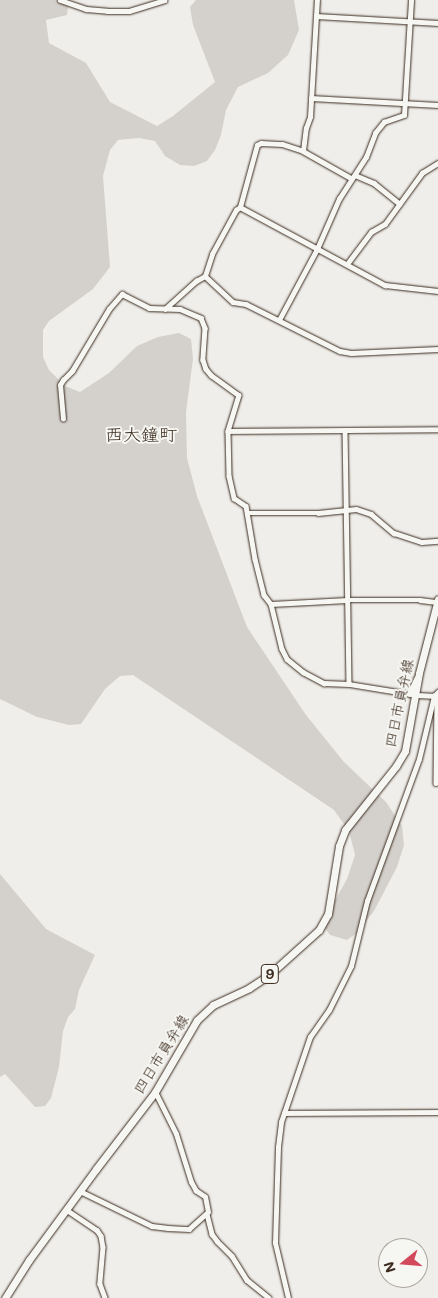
<!DOCTYPE html>
<meta charset="utf-8">
<style>
body{margin:0}
#map{position:relative;width:438px;height:1298px;overflow:hidden;background:#efeeea;font-family:Mali,"Klee One",sans-serif}
div>[style]{position:absolute}
.green>*{inset:0;background:#d4d1cc}
.roads{filter:drop-shadow(0 0 1px #3b2a1e) drop-shadow(0 0 1px #3b2a1e)}
.minor>*{height:4.5px;margin:-2.25px;padding:0 2.25px;transform-origin:2.25px;border-radius:2.25px;background:#f6f6f2}
.tertiary>*{height:5px;margin:-2.5px;padding:0 2.5px;transform-origin:2.5px;border-radius:2.5px;background:#f6f6f2}
.primary>*{height:7px;margin:-3.5px;padding:0 3.5px;transform-origin:3.5px;border-radius:3.5px;background:#f6f6f2}
span{translate:-50% -50%;white-space:nowrap;text-align:center;line-height:1.15;-webkit-text-stroke:4px #f6f6f2;paint-order:stroke}
.shield-label span{padding:1px 4px;background:#f6f6f2;border:1px solid;border-radius:4px;-webkit-text-stroke-width:0}
.shield-label{font-size:14px;color:#3b2a1e;font-weight:700}
.street-label{font-size:15px;color:#3b2a1e}
.quarter-label{font-size:18px;color:#3b2a1e}
.north{position:absolute;left:378px;top:1238px;width:50px;height:50px;box-sizing:border-box;background:#f6f6f2;border:1px solid #aba49d;border-radius:50%;rotate:253deg;font-size:14px;font-weight:700;line-height:20px;text-align:center;color:#3b2a1e}
.north::after{content:'';display:block;margin:auto;width:18px;height:22px;background:#d1495b;clip-path:polygon(50% 0,100% 100%,50% 72%,0 100%)}
</style>
<div id="map">
<div class="green">
<div style="clip-path:polygon(0 0,69px 0,67px 15px,46px 20px,49px 43px,86px 63px,110px 102px,157px 126px,173px 116px,215px 82px,193px 25px,190px 7px,196px 0,294px 0,299px 30px,288px 55px,268px 73px,238px 87px,226px 110px,221px 135px,215px 150px,207px 161px,194px 166px,180px 165px,165px 156px,155px 141px,139px 138px,118px 140px,110px 150px,103px 176px,110px 267px,93px 289px,49px 321px,43px 330px,43px 357px,49px 370px,65px 386px,80px 392px,109px 373px,137px 346px,158px 337px,179px 333px,191px 339px,193px 359px,186px 412px,187px 458px,197px 496px,247px 627px,306px 715px,344px 762px,386px 802px,402px 826px,404px 845px,397px 867px,374px 911px,357px 933px,347px 940px,330px 935px,322px 924px,347px 879px,355px 855px,349px 831px,334px 810px,133px 675px,120px 676px,105px 689px,81px 724px,69px 725px,37px 717px,0 699px)"></div>
<div style="clip-path:polygon(0 874px,46px 929px,95px 955px,79px 990px,75px 1009px,68px 1017px,63px 1031px,59px 1067px,51px 1098px,45px 1106px,35px 1107px,5px 1074px,0 1077px)"></div>
</div>
<div class="roads">
<div class="minor">
<div style="left:316px;top:16px;width:122px;rotate:3.3deg"></div>
<div style="left:311px;top:98px;width:127px;rotate:3.2deg"></div>
<div style="left:303px;top:151px;width:23px;rotate:-83deg"></div>
<div style="left:306px;top:128px;width:12px;rotate:-70deg"></div>
<div style="left:310px;top:117px;width:117px;rotate:-86.6deg"></div>
<div style="left:355px;top:175px;width:21px;rotate:23deg"></div>
<div style="left:374px;top:183px;width:33px;rotate:39deg"></div>
<div style="left:240px;top:207px;width:165px;rotate:28.3deg"></div>
<div style="left:385px;top:285px;width:53px;rotate:6.5deg"></div>
<div style="left:347px;top:264px;width:40px;rotate:-53deg"></div>
<div style="left:371px;top:232px;width:16px;rotate:-30deg"></div>
<div style="left:385px;top:224px;width:63px;rotate:-54deg"></div>
<div style="left:422px;top:173px;width:19px;rotate:-32deg"></div>
<div style="left:205px;top:276px;width:38px;rotate:43deg"></div>
<div style="left:233px;top:302px;width:13px;rotate:9deg"></div>
<div style="left:246px;top:304px;width:105px;rotate:26.6deg"></div>
<div style="left:340px;top:351px;width:11px;rotate:10deg"></div>
<div style="left:351px;top:353px;width:87px;rotate:-2.6deg"></div>
<div style="left:165px;top:309px;width:42px;rotate:-42.1deg"></div>
<div style="left:196px;top:281px;width:10px;rotate:-29deg"></div>
<div style="left:205px;top:276px;width:23px;rotate:-72deg"></div>
<div style="left:212px;top:254px;width:50px;rotate:-61.4deg"></div>
<div style="left:236px;top:210px;width:5px;rotate:-37deg"></div>
<div style="left:240px;top:207px;width:64px;rotate:-74.7deg"></div>
<div style="left:257px;top:145px;width:4px;rotate:-27deg"></div>
<div style="left:261px;top:143px;width:21px;rotate:3deg"></div>
<div style="left:282px;top:144px;width:22px;rotate:18deg"></div>
<div style="left:303px;top:151px;width:55px;rotate:29.4deg"></div>
<div style="left:279px;top:320px;width:81px;rotate:-61.8deg"></div>
<div style="left:317px;top:249px;width:55px;rotate:-66.3deg"></div>
<div style="left:339px;top:199px;width:50px;rotate:-57.3deg"></div>
<div style="left:366px;top:157px;width:26px;rotate:-69deg"></div>
<div style="left:375px;top:133px;width:14px;rotate:-51deg"></div>
<div style="left:384px;top:122px;width:21px;rotate:-19deg"></div>
<div style="left:404px;top:115px;width:115px;rotate:-86.5deg"></div>
<div style="left:63px;top:419px;width:34px;rotate:-95deg"></div>
<div style="left:60px;top:385px;width:6px;rotate:-59deg"></div>
<div style="left:63px;top:380px;width:13px;rotate:-45deg"></div>
<div style="left:72px;top:371px;width:72px;rotate:-59.2deg"></div>
<div style="left:109px;top:309px;width:20px;rotate:-49deg"></div>
<div style="left:122px;top:294px;width:30px;rotate:27deg"></div>
<div style="left:149px;top:308px;width:31px;rotate:2deg"></div>
<div style="left:180px;top:309px;width:23px;rotate:23deg"></div>
<div style="left:201px;top:318px;width:11px;rotate:68deg"></div>
<div style="left:205px;top:328px;width:32px;rotate:94deg"></div>
<div style="left:203px;top:360px;width:9px;rotate:72deg"></div>
<div style="left:206px;top:369px;width:8px;rotate:50deg"></div>
<div style="left:211px;top:375px;width:34px;rotate:36deg"></div>
<div style="left:239px;top:395px;width:38px;rotate:107deg"></div>
<div style="left:228px;top:431px;width:45px;rotate:88.7deg"></div>
<div style="left:229px;top:476px;width:23px;rotate:77deg"></div>
<div style="left:234px;top:498px;width:14px;rotate:34deg"></div>
<div style="left:246px;top:506px;width:54px;rotate:80.4deg"></div>
<div style="left:255px;top:559px;width:37px;rotate:76deg"></div>
<div style="left:264px;top:595px;width:11px;rotate:52deg"></div>
<div style="left:271px;top:604px;width:46px;rotate:76.3deg"></div>
<div style="left:282px;top:649px;width:11px;rotate:63deg"></div>
<div style="left:287px;top:659px;width:21px;rotate:39deg"></div>
<div style="left:303px;top:672px;width:24px;rotate:28deg"></div>
<div style="left:324px;top:683px;width:25px;rotate:2deg"></div>
<div style="left:349px;top:684px;width:63px;rotate:9.2deg"></div>
<div style="left:345px;top:430px;width:254px;rotate:89.1deg"></div>
<div style="left:228px;top:431px;width:210px;rotate:-0.5deg"></div>
<div style="left:248px;top:513px;width:70px"></div>
<div style="left:318px;top:513px;width:38px;rotate:-6deg"></div>
<div style="left:356px;top:509px;width:16px;rotate:18deg"></div>
<div style="left:371px;top:514px;width:30px;rotate:40deg"></div>
<div style="left:394px;top:533px;width:29px;rotate:18deg"></div>
<div style="left:422px;top:542px;width:16px;rotate:-4deg"></div>
<div style="left:271px;top:604px;width:76px;rotate:-3deg"></div>
<div style="left:347px;top:600px;width:73px"></div>
<div style="left:420px;top:600px;width:17px;rotate:7deg"></div>
<div style="left:409px;top:694px;width:17px;rotate:-65deg"></div>
<div style="left:417px;top:695px;width:19px;rotate:3deg"></div>
<div style="left:434px;top:696px;width:5px;rotate:53deg"></div>
<div style="left:437px;top:700px;width:83px;rotate:90.7deg"></div>
<div style="left:436px;top:783px;width:2px"></div>
<div style="left:284px;top:1113px;width:154px;rotate:-0.4deg"></div>
<div style="left:80px;top:1191px;width:80px;rotate:25.9deg"></div>
<div style="left:152px;top:1226px;width:16px;rotate:7deg"></div>
<div style="left:168px;top:1228px;width:21px;rotate:3deg"></div>
<div style="left:189px;top:1229px;width:25px;rotate:-42deg"></div>
<div style="left:208px;top:1212px;width:15px;rotate:-101deg"></div>
<div style="left:205px;top:1197px;width:11px;rotate:-146deg"></div>
<div style="left:196px;top:1191px;width:10px;rotate:-119deg"></div>
<div style="left:191px;top:1182px;width:50px;rotate:-107.4deg"></div>
<div style="left:176px;top:1134px;width:47px;rotate:-116.6deg"></div>
<div style="left:67px;top:1210px;width:36px;rotate:34deg"></div>
<div style="left:97px;top:1230px;width:7px;rotate:56deg"></div>
<div style="left:101px;top:1236px;width:11px;rotate:80deg"></div>
<div style="left:103px;top:1247px;width:37px;rotate:95deg"></div>
<div style="left:100px;top:1284px;width:15px;rotate:70deg"></div>
<div style="left:207px;top:1214px;width:21px;rotate:76deg"></div>
<div style="left:212px;top:1234px;width:9px;rotate:54deg"></div>
<div style="left:217px;top:1241px;width:21px;rotate:45deg"></div>
<div style="left:232px;top:1256px;width:28px;rotate:58deg"></div>
<div style="left:247px;top:1280px;width:28px;rotate:39deg"></div>
<div style="left:288px;top:1298px;width:57px;rotate:-103.3deg"></div>
<div style="left:275px;top:1243px;width:96px;rotate:-88.2deg"></div>
<div style="left:278px;top:1147px;width:25px;rotate:-83deg"></div>
<div style="left:281px;top:1122px;width:90px;rotate:-71.2deg"></div>
<div style="left:310px;top:1037px;width:33px;rotate:-55deg"></div>
<div style="left:329px;top:1010px;width:49px;rotate:-63.4deg"></div>
<div style="left:351px;top:966px;width:67px;rotate:-76.2deg"></div>
<div style="left:367px;top:901px;width:151px;rotate:-69.9deg"></div>
<div style="left:419px;top:759px;width:65px;rotate:-76.6deg"></div>
<div style="left:434px;top:696px;width:6px;rotate:-45deg"></div>
</div>
<div class="tertiary">
<div style="left:60px;top:0;width:28px;rotate:19deg"></div>
<div style="left:86px;top:9px;width:21px;rotate:5deg"></div>
<div style="left:107px;top:11px;width:22px"></div>
<div style="left:129px;top:11px;width:37px;rotate:-17deg"></div>
</div>
<div class="primary">
<div style="left:5px;top:1298px;width:45px;rotate:-57.7deg"></div>
<div style="left:29px;top:1260px;width:113px;rotate:-53.6deg"></div>
<div style="left:96px;top:1169px;width:97px;rotate:-52.5deg"></div>
<div style="left:155px;top:1092px;width:83px;rotate:-59.7deg"></div>
<div style="left:197px;top:1020px;width:22px;rotate:-43deg"></div>
<div style="left:213px;top:1005px;width:40px;rotate:-25deg"></div>
<div style="left:249px;top:988px;width:24px;rotate:-33deg"></div>
<div style="left:269px;top:975px;width:67px;rotate:-42deg"></div>
<div style="left:319px;top:930px;width:18px;rotate:-61deg"></div>
<div style="left:328px;top:914px;width:69px;rotate:-80.8deg"></div>
<div style="left:339px;top:846px;width:17px;rotate:-69deg"></div>
<div style="left:345px;top:830px;width:82px;rotate:-51.4deg"></div>
<div style="left:396px;top:766px;width:17px;rotate:-59deg"></div>
<div style="left:405px;top:751px;width:79px;rotate:-79.8deg"></div>
<div style="left:419px;top:673px;width:76px;rotate:-75.6deg"></div>
</div>
</div>
<div class="shield-label">
<span style="left:270px;top:974px">9</span>
</div>
<div class="street-label">
<span style="left:399px;top:703px;rotate:-78deg">四日市員弁線</span>
<span style="left:161px;top:1054px;rotate:-58deg">四日市員弁線</span>
</div>
<div class="quarter-label">
<span style="left:141px;top:434px">西大鐘町</span>
</div>
<div class="north">N</div>
</div>
